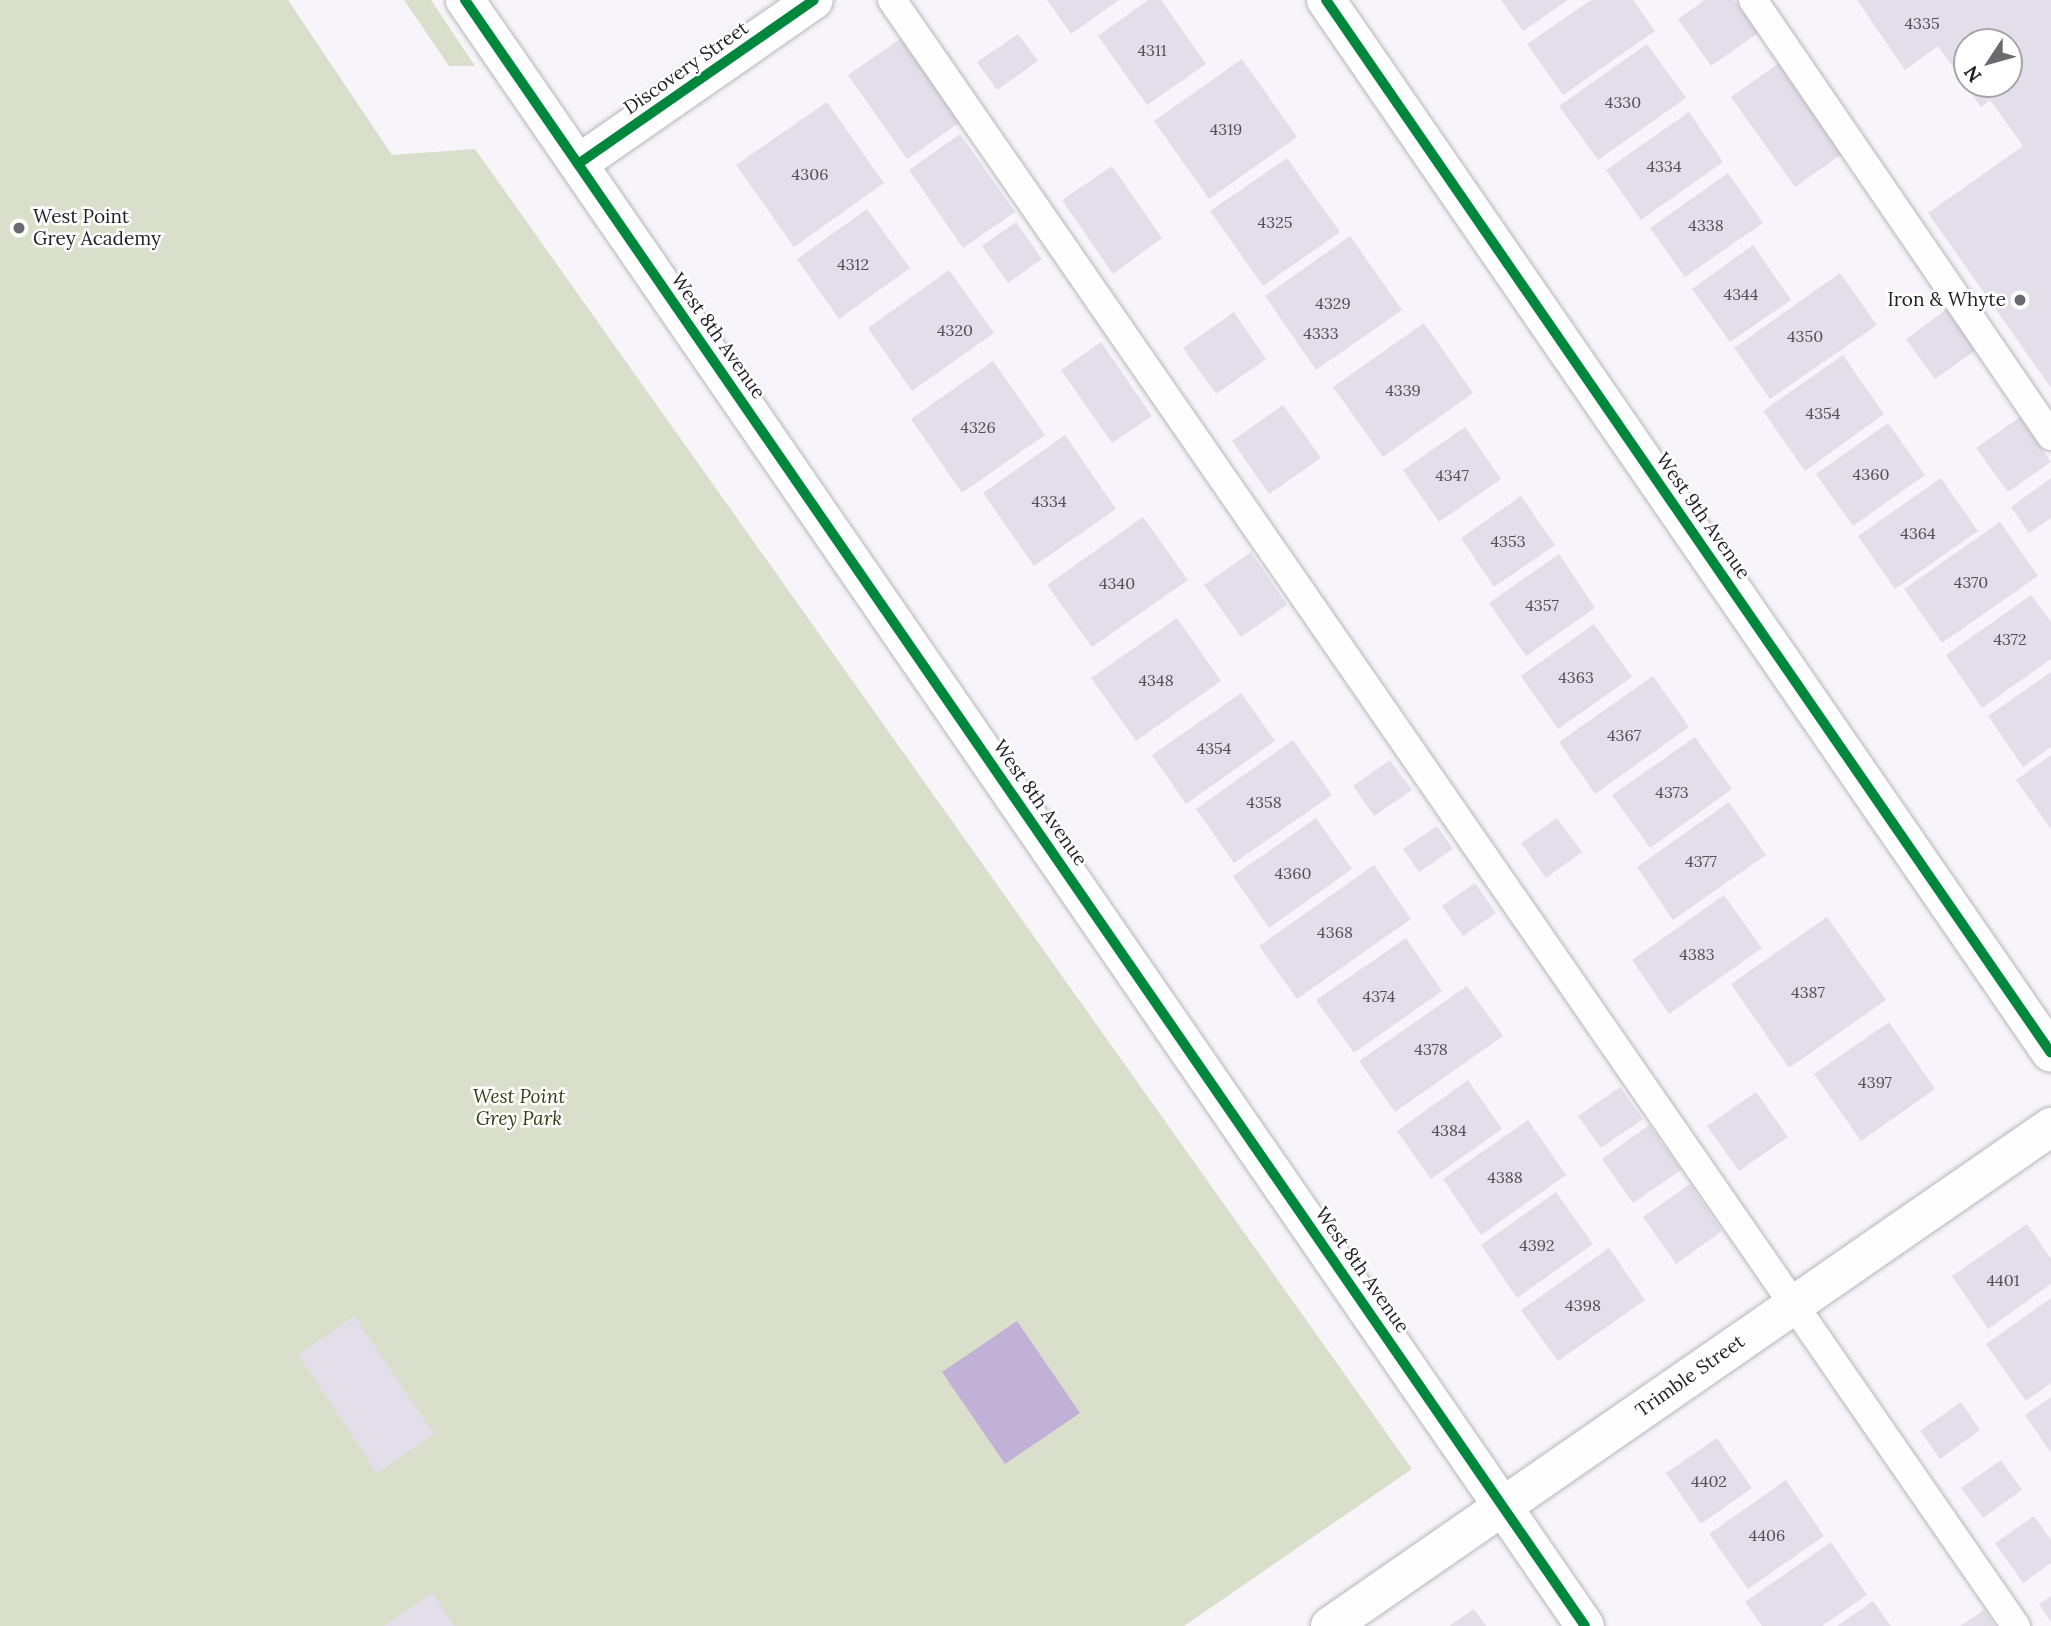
<!DOCTYPE html>
<style>
body{margin:0}
#map{position:relative;width:2051px;height:1626px;overflow:hidden;background:#f7f5fa;font-family:Lora,serif}
div>[style]{position:absolute}
.green>*{inset:0;background:#dadfcb}
.water>*{inset:0;background:#c2b1d6}
.building>*{inset:0;background:#e4deea}
.roads{filter:drop-shadow(0 0 2px #b8b5bb) drop-shadow(0 0 2px #b8b5bb)}
.service>*{height:28px;margin:-14px;padding:0 14px;transform-origin:14px;border-radius:14px;background:#fefefe}
.minor>*{height:38px;margin:-19px;padding:0 19px;transform-origin:19px;border-radius:19px;background:#fefefe}
.cycleway>*{height:10px;margin:-5px;padding:0 5px;transform-origin:5px;border-radius:5px;background:#00873e}
.dots>*{width:19px;height:19px;translate:-50% -50%;box-sizing:border-box;border:4px solid #fff;border-radius:50%}
span{translate:-50% -50%;white-space:nowrap;text-align:center;line-height:1.15;-webkit-text-stroke:5px #fff;paint-order:stroke}
.number-label{font-size:16px;color:#544f59}
.number-label span{-webkit-text-stroke-width:0}
.street-label{font-size:19px;color:#221e27}
.poi-label{font-size:19px;color:#221e27}
.left{translate:0 -50%;text-align:left}
.right{translate:-100% -50%;text-align:right}
.park-label{font-size:19px;color:#353d14;font-style:italic}
.north{position:absolute;left:1953px;top:28px;width:70px;height:70px;box-sizing:border-box;background:#fff;border:2px solid #a7a5a9;border-radius:50%;rotate:234deg;font-size:19px;font-weight:700;line-height:28px;text-align:center;color:#221e27}
.north::after{content:'';display:block;margin:auto;width:24px;height:32px;background:#6d6971;clip-path:polygon(50% 0,100% 100%,50% 72%,0 100%)}
</style>
<div id="map">
<div class="green">
<div style="clip-path:polygon(0 0,288px 0,392px 155px,475px 149px,1412px 1469px,1184px 1626px,0 1626px)"></div>
<div style="clip-path:polygon(404px 0,431px 0,475px 66px,449px 66px)"></div>
</div>
<div class="water">
<div style="clip-path:polygon(1017px 1321px,1080px 1413px,1005px 1464px,942px 1372px)"></div>
</div>
<div class="building">
<div style="clip-path:polygon(1047px 0,1119px 0,1071px 34px)"></div>
<div style="clip-path:polygon(1148px 0,1161px 0,1206px 64px,1147px 105px,1098px 36px)"></div>
<div style="clip-path:polygon(1501px 0,1568px 0,1523px 31px)"></div>
<div style="clip-path:polygon(1591px 0,1633px 0,1655px 31px,1563px 95px,1527px 44px)"></div>
<div style="clip-path:polygon(1705px 0,1734px 0,1758px 33px,1711px 66px,1678px 19px)"></div>
<div style="clip-path:polygon(evenodd,1857px 0,2051px 0,2051px 388px,1928px 213px,2023px 146px,1990px 100px,1981px 107px,1938px 46px,1905px 70px,1857px 0,1967px 42px,2009px 42px,2009px 84px,1967px 84px,1967px 42px)"></div>
<div style="clip-path:polygon(1018px 34px,1038px 61px,997px 90px,977px 62px)"></div>
<div style="clip-path:polygon(903px 37px,962px 121px,907px 159px,848px 75px)"></div>
<div style="clip-path:polygon(1647px 44px,1686px 98px,1598px 160px,1559px 106px)"></div>
<div style="clip-path:polygon(1242px 59px,1297px 137px,1209px 199px,1154px 121px)"></div>
<div style="clip-path:polygon(1779px 63px,1842px 154px,1795px 187px,1731px 97px)"></div>
<div style="clip-path:polygon(827px 102px,884px 183px,794px 247px,736px 165px)"></div>
<div style="clip-path:polygon(1689px 112px,1723px 162px,1641px 220px,1606px 170px)"></div>
<div style="clip-path:polygon(960px 134px,1015px 212px,963px 248px,909px 170px)"></div>
<div style="clip-path:polygon(1287px 158px,1340px 232px,1263px 286px,1210px 211px)"></div>
<div style="clip-path:polygon(1112px 166px,1162px 238px,1113px 274px,1062px 200px)"></div>
<div style="clip-path:polygon(1728px 173px,1763px 223px,1685px 277px,1650px 228px)"></div>
<div style="clip-path:polygon(867px 209px,910px 268px,839px 319px,797px 259px)"></div>
<div style="clip-path:polygon(1016px 222px,1042px 259px,1008px 283px,982px 246px)"></div>
<div style="clip-path:polygon(1350px 236px,1402px 310px,1316px 370px,1265px 296px)"></div>
<div style="clip-path:polygon(1753px 245px,1791px 300px,1730px 342px,1692px 289px)"></div>
<div style="clip-path:polygon(949px 270px,994px 333px,912px 391px,868px 328px)"></div>
<div style="clip-path:polygon(1840px 273px,1877px 325px,1770px 399px,1734px 348px)"></div>
<div style="clip-path:polygon(1950px 307px,1979px 348px,1935px 379px,1906px 339px)"></div>
<div style="clip-path:polygon(1234px 312px,1266px 359px,1216px 394px,1183px 348px)"></div>
<div style="clip-path:polygon(1424px 323px,1473px 393px,1383px 457px,1333px 387px)"></div>
<div style="clip-path:polygon(1101px 342px,1152px 416px,1112px 443px,1061px 370px)"></div>
<div style="clip-path:polygon(1843px 355px,1884px 414px,1805px 471px,1763px 411px)"></div>
<div style="clip-path:polygon(993px 361px,1045px 435px,962px 493px,911px 419px)"></div>
<div style="clip-path:polygon(1283px 405px,1321px 458px,1269px 494px,1232px 441px)"></div>
<div style="clip-path:polygon(2020px 417px,2051px 462px,2008px 492px,1976px 448px)"></div>
<div style="clip-path:polygon(1888px 423px,1925px 475px,1853px 526px,1816px 474px)"></div>
<div style="clip-path:polygon(1465px 427px,1501px 479px,1439px 522px,1403px 470px)"></div>
<div style="clip-path:polygon(1065px 435px,1116px 509px,1034px 566px,983px 493px)"></div>
<div style="clip-path:polygon(1941px 478px,1978px 531px,1895px 589px,1858px 536px)"></div>
<div style="clip-path:polygon(2051px 478px,2051px 518px,2029px 533px,2011px 507px)"></div>
<div style="clip-path:polygon(1521px 496px,1555px 545px,1494px 587px,1461px 538px)"></div>
<div style="clip-path:polygon(1143px 517px,1188px 580px,1092px 647px,1047px 585px)"></div>
<div style="clip-path:polygon(2000px 522px,2038px 576px,1942px 643px,1904px 589px)"></div>
<div style="clip-path:polygon(1251px 552px,1287px 605px,1241px 637px,1204px 585px)"></div>
<div style="clip-path:polygon(1559px 554px,1595px 608px,1526px 656px,1489px 603px)"></div>
<div style="clip-path:polygon(2031px 595px,2051px 622px,2051px 659px,1982px 708px,1946px 655px)"></div>
<div style="clip-path:polygon(1177px 618px,1221px 681px,1136px 741px,1091px 678px)"></div>
<div style="clip-path:polygon(1594px 624px,1632px 677px,1558px 729px,1521px 676px)"></div>
<div style="clip-path:polygon(2051px 672px,2051px 747px,2023px 767px,1988px 716px)"></div>
<div style="clip-path:polygon(1653px 676px,1689px 727px,1595px 794px,1559px 742px)"></div>
<div style="clip-path:polygon(1241px 693px,1275px 741px,1186px 804px,1152px 755px)"></div>
<div style="clip-path:polygon(1695px 737px,1732px 789px,1650px 848px,1612px 795px)"></div>
<div style="clip-path:polygon(1293px 740px,1332px 795px,1234px 863px,1196px 809px)"></div>
<div style="clip-path:polygon(2051px 755px,2051px 829px,2016px 780px)"></div>
<div style="clip-path:polygon(1390px 760px,1412px 790px,1374px 816px,1353px 786px)"></div>
<div style="clip-path:polygon(1729px 802px,1766px 855px,1673px 920px,1637px 867px)"></div>
<div style="clip-path:polygon(1316px 818px,1352px 869px,1269px 928px,1233px 876px)"></div>
<div style="clip-path:polygon(1557px 818px,1582px 852px,1546px 878px,1521px 843px)"></div>
<div style="clip-path:polygon(1437px 826px,1453px 849px,1419px 872px,1403px 849px)"></div>
<div style="clip-path:polygon(1374px 865px,1411px 919px,1297px 999px,1259px 946px)"></div>
<div style="clip-path:polygon(1475px 883px,1496px 913px,1463px 936px,1442px 906px)"></div>
<div style="clip-path:polygon(1724px 895px,1762px 948px,1669px 1014px,1632px 960px)"></div>
<div style="clip-path:polygon(1827px 917px,1886px 1000px,1789px 1068px,1731px 984px)"></div>
<div style="clip-path:polygon(1406px 938px,1442px 991px,1354px 1053px,1316px 1000px)"></div>
<div style="clip-path:polygon(1467px 986px,1503px 1036px,1395px 1112px,1359px 1061px)"></div>
<div style="clip-path:polygon(1889px 1022px,1935px 1089px,1861px 1141px,1814px 1074px)"></div>
<div style="clip-path:polygon(1468px 1080px,1502px 1129px,1431px 1179px,1397px 1131px)"></div>
<div style="clip-path:polygon(1620px 1087px,1643px 1119px,1601px 1148px,1578px 1116px)"></div>
<div style="clip-path:polygon(1756px 1092px,1788px 1137px,1739px 1171px,1707px 1126px)"></div>
<div style="clip-path:polygon(1528px 1120px,1566px 1175px,1481px 1235px,1443px 1179px)"></div>
<div style="clip-path:polygon(1649px 1125px,1681px 1170px,1633px 1203px,1602px 1159px)"></div>
<div style="clip-path:polygon(1690px 1184px,1722px 1231px,1676px 1264px,1643px 1217px)"></div>
<div style="clip-path:polygon(1556px 1192px,1593px 1244px,1517px 1298px,1481px 1245px)"></div>
<div style="clip-path:polygon(2027px 1224px,2051px 1259px,2051px 1284px,1988px 1329px,1952px 1276px)"></div>
<div style="clip-path:polygon(1609px 1248px,1645px 1300px,1558px 1361px,1521px 1310px)"></div>
<div style="clip-path:polygon(2051px 1298px,2051px 1383px,2026px 1401px,1986px 1344px)"></div>
<div style="clip-path:polygon(354px 1316px,434px 1434px,377px 1473px,298px 1355px)"></div>
<div style="clip-path:polygon(2051px 1397px,2051px 1453px,2025px 1415px)"></div>
<div style="clip-path:polygon(1961px 1402px,1980px 1430px,1940px 1459px,1920px 1431px)"></div>
<div style="clip-path:polygon(1717px 1438px,1752px 1488px,1701px 1524px,1666px 1473px)"></div>
<div style="clip-path:polygon(2001px 1460px,2022px 1490px,1983px 1518px,1961px 1488px)"></div>
<div style="clip-path:polygon(1786px 1480px,1824px 1536px,1748px 1589px,1709px 1534px)"></div>
<div style="clip-path:polygon(2034px 1516px,2051px 1540px,2051px 1563px,2023px 1583px,1995px 1543px)"></div>
<div style="clip-path:polygon(1831px 1542px,1867px 1595px,1822px 1626px,1762px 1626px,1745px 1602px)"></div>
<div style="clip-path:polygon(432px 1593px,454px 1626px,384px 1626px)"></div>
<div style="clip-path:polygon(2051px 1596px,2051px 1622px,2039px 1604px)"></div>
<div style="clip-path:polygon(1873px 1601px,1891px 1626px,1837px 1626px)"></div>
<div style="clip-path:polygon(1474px 1609px,1486px 1626px,1449px 1626px)"></div>
<div style="clip-path:polygon(1984px 1610px,1995px 1626px,1960px 1626px)"></div>
</div>
<div class="roads">
<div class="service">
<div style="left:892px;top:0;width:1977px;rotate:55.35deg"></div>
<div style="left:1753px;top:0;width:528px;rotate:55.65deg"></div>
</div>
<div class="minor">
<div style="left:465px;top:0;width:1974px;rotate:55.44deg"></div>
<div style="left:1326px;top:0;width:1278px;rotate:55.45deg"></div>
<div style="left:578px;top:164px;width:287px;rotate:-34.8deg"></div>
<div style="left:1330px;top:1626px;width:877px;rotate:-34.69deg"></div>
</div>
</div>
<div class="cycleway">
<div style="left:465px;top:0;width:1974px;rotate:55.44deg"></div>
<div style="left:1326px;top:0;width:1278px;rotate:55.45deg"></div>
<div style="left:578px;top:164px;width:287px;rotate:-34.8deg"></div>
</div>
<div class="dots">
<div style="left:19px;top:228px;background:#6d6971"></div>
<div style="left:2020px;top:300px;background:#6d6971"></div>
</div>
<div class="number-label">
<span style="left:1922px;top:23px">4335</span>
<span style="left:1152px;top:50px">4311</span>
<span style="left:1623px;top:102px">4330</span>
<span style="left:1226px;top:129px">4319</span>
<span style="left:1664px;top:166px">4334</span>
<span style="left:810px;top:174px">4306</span>
<span style="left:1275px;top:222px">4325</span>
<span style="left:1706px;top:225px">4338</span>
<span style="left:853px;top:264px">4312</span>
<span style="left:1741px;top:294px">4344</span>
<span style="left:1333px;top:303px">4329</span>
<span style="left:955px;top:330px">4320</span>
<span style="left:1321px;top:333px">4333</span>
<span style="left:1805px;top:336px">4350</span>
<span style="left:1403px;top:390px">4339</span>
<span style="left:1823px;top:413px">4354</span>
<span style="left:978px;top:427px">4326</span>
<span style="left:1871px;top:474px">4360</span>
<span style="left:1452px;top:475px">4347</span>
<span style="left:1049px;top:501px">4334</span>
<span style="left:1918px;top:533px">4364</span>
<span style="left:1508px;top:541px">4353</span>
<span style="left:1971px;top:582px">4370</span>
<span style="left:1117px;top:583px">4340</span>
<span style="left:1542px;top:605px">4357</span>
<span style="left:2010px;top:639px">4372</span>
<span style="left:1576px;top:677px">4363</span>
<span style="left:1156px;top:680px">4348</span>
<span style="left:1624px;top:735px">4367</span>
<span style="left:1214px;top:748px">4354</span>
<span style="left:1672px;top:792px">4373</span>
<span style="left:1264px;top:802px">4358</span>
<span style="left:1701px;top:861px">4377</span>
<span style="left:1293px;top:873px">4360</span>
<span style="left:1335px;top:932px">4368</span>
<span style="left:1697px;top:954px">4383</span>
<span style="left:1808px;top:992px">4387</span>
<span style="left:1379px;top:996px">4374</span>
<span style="left:1431px;top:1049px">4378</span>
<span style="left:1875px;top:1082px">4397</span>
<span style="left:1449px;top:1130px">4384</span>
<span style="left:1505px;top:1177px">4388</span>
<span style="left:1537px;top:1245px">4392</span>
<span style="left:2003px;top:1280px">4401</span>
<span style="left:1583px;top:1305px">4398</span>
<span style="left:1709px;top:1481px">4402</span>
<span style="left:1767px;top:1535px">4406</span>
</div>
<div class="street-label">
<span style="left:686px;top:68px;rotate:-35deg">Discovery Street</span>
<span style="left:718px;top:336px;rotate:55deg">West 8th Avenue</span>
<span style="left:1703px;top:516px;rotate:55deg">West 9th Avenue</span>
<span style="left:1040px;top:803px;rotate:55deg">West 8th Avenue</span>
<span style="left:1362px;top:1270px;rotate:55deg">West 8th Avenue</span>
<span style="left:1690px;top:1376px;rotate:-35deg">Trimble Street</span>
</div>
<div class="poi-label">
<span class="left" style="left:33px;top:228px">West Point<br>Grey Academy</span>
<span class="right" style="left:2006px;top:300px">Iron &amp; Whyte</span>
</div>
<div class="park-label">
<span style="left:519px;top:1108px">West Point<br>Grey Park</span>
</div>
<div class="north">N</div>
</div>
